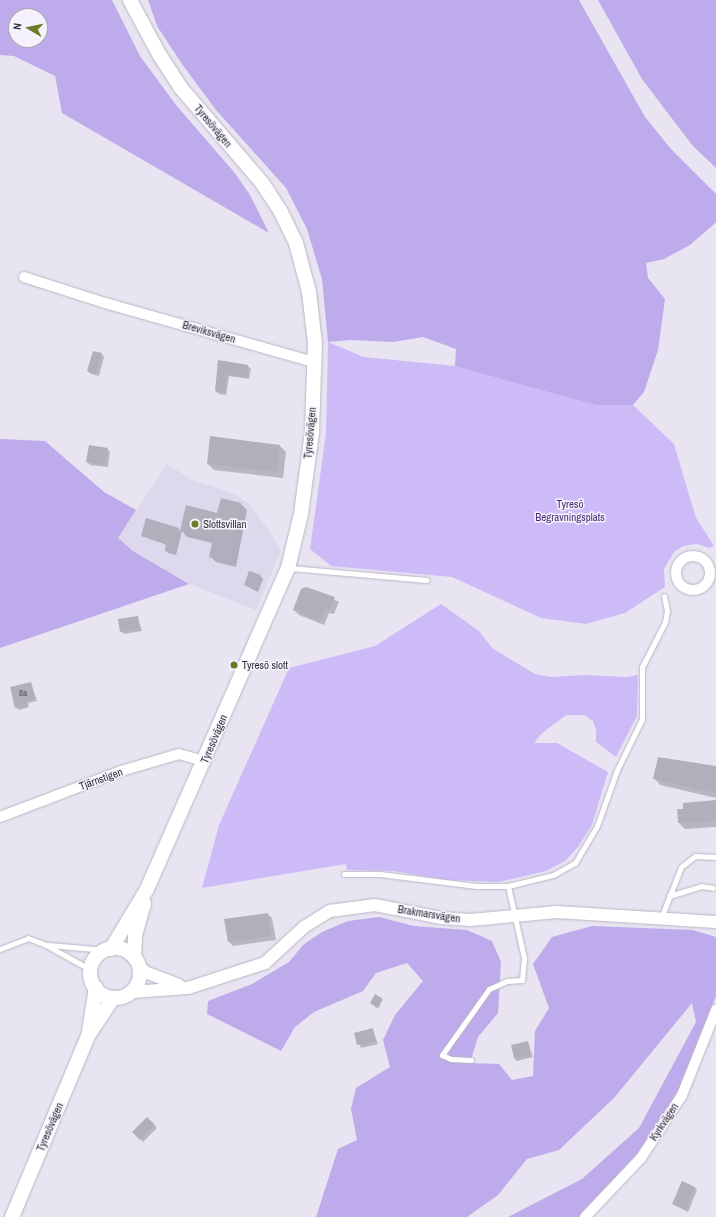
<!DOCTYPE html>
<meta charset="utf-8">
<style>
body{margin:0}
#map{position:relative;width:716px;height:1217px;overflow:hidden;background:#e8e4f2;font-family:"Archivo Narrow",sans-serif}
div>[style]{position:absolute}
.built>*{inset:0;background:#ded8ec}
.green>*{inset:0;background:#cdbbf8}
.forest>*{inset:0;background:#beabeb}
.shadow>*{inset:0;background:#0003}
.building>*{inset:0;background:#b2aebb}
.roads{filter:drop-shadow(0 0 1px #bab6c3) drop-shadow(0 0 1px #bab6c3)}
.service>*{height:5px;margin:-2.5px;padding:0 2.5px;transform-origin:2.5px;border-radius:2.5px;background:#fff}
.minor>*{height:10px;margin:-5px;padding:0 5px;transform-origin:5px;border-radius:5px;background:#fff}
.minor>.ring{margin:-5px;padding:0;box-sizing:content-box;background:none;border:10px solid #fff;border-radius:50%}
.tertiary>*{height:12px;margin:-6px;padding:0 6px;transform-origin:6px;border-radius:6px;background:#fff}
.secondary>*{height:14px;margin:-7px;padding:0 7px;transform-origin:7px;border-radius:7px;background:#fff}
.secondary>.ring{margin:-7px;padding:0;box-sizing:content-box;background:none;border:14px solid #fff;border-radius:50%}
.dots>*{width:11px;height:11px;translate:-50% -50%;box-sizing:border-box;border:2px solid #f5f2fd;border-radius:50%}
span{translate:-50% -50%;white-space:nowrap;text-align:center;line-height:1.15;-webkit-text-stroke:3px #f5f2fd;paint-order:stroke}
.number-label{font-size:9px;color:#54525a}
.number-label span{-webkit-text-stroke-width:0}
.street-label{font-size:11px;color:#353339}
.park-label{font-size:11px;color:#482b76}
.poi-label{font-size:11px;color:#353339}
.left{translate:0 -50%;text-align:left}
.north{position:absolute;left:8px;top:8px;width:40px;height:40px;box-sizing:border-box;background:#f5f2fd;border:1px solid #a8a6af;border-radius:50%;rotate:279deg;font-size:11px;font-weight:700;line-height:16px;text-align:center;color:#353339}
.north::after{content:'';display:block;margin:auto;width:14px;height:18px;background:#6c7926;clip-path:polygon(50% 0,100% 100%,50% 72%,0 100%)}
</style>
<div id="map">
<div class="built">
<div style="clip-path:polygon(167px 464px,192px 480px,233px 493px,249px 504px,274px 538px,281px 551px,256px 610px,192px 585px,133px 551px,118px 538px)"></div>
</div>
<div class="green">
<div style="clip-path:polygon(328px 342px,364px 357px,465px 367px,596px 405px,633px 405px,674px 444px,696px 518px,714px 546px,709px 548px,697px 544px,683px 546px,674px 552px,664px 569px,665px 587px,625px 613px,586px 624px,541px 618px,452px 577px,331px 566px,310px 549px,326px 433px)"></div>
<div style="clip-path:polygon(441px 604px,479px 631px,492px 648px,535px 674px,551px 677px,585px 675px,627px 677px,638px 675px,637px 716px,616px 757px,596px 742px,596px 730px,593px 721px,584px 715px,566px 715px,541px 734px,534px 743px,557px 743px,608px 772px,592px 825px,578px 847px,565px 861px,546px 871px,499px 882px,447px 880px,393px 871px,347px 870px,346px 864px,202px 888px,219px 825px,289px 668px,375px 646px)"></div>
</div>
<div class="forest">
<div style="clip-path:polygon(evenodd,0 0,112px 0,140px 56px,176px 105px,234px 172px,250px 195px,269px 233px,62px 113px,55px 76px,14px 56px,0 55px,0 0,16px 16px,40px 16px,40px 40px,16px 40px,16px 16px)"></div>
<div style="clip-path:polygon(148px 0,579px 0,645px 117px,671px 149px,716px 194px,716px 222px,713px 225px,690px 245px,664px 259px,646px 263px,648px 278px,665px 299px,658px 350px,644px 392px,633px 405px,596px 405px,455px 366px,456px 349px,423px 337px,393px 342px,350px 340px,328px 342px,322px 279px,307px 229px,286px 188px,216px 110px,182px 64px,157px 26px)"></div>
<div style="clip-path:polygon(598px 0,716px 0,716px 168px,692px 145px,642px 79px)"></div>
<div style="clip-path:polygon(0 439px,45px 441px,104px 492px,136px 510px,118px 538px,133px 551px,189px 584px,0 648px)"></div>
<div style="clip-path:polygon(379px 917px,414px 926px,467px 930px,492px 941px,501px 962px,498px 1013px,478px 1037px,470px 1063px,499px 1064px,512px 1080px,533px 1076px,535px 1031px,549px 1008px,533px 964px,552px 937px,592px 926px,693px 930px,716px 937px,716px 996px,682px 1085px,638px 1153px,579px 1217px,508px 1217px,582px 1179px,639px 1128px,696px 1022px,692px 1003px,614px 1098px,559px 1150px,527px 1159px,498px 1195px,467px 1217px,316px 1217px,338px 1149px,357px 1140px,351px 1109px,356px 1088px,390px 1067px,383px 1040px,395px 1015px,423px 981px,407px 963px,376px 973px,363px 991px,314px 1012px,295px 1027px,281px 1051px,207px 1014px,208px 1001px,252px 984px,289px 962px,303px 945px,322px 932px,348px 921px)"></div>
</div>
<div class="shadow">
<div style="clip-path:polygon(102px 354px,104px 357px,99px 376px,91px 374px,88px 371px)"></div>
<div style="clip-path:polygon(218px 361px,248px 366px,251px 369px,249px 379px,229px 376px,226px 395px,219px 394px,216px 391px)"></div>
<div style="clip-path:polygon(280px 446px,286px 452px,283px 478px,214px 470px,208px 464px)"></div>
<div style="clip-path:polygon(107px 449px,110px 452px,108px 467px,90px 465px,87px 462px)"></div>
<div style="clip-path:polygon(221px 499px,241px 504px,247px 510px,236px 567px,216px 562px,210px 556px,213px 543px,187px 537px,182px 531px,176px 555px,168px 553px,166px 550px,167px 545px,142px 536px,147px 520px,181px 531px,187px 506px,218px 514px)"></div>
<div style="clip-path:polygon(260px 576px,263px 579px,258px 592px,245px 585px)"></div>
<div style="clip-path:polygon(315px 590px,339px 602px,334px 614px,329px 613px,324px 625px,299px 615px,294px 610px)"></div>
<div style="clip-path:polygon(137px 617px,142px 631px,124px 634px,121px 631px)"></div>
<div style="clip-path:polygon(31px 683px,37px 701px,28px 703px,29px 707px,19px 710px,16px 707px)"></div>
<div style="clip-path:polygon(716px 767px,716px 798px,660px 785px,654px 778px)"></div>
<div style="clip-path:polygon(716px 801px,716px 827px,685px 829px,679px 823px,678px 810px)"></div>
<div style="clip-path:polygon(268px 914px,272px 918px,276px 940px,233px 946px,229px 942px)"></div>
<div style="clip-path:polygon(382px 1000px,379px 1008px,372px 1004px)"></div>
<div style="clip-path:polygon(372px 1029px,378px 1044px,361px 1048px,355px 1033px)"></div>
<div style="clip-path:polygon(528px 1042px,533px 1057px,517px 1061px,514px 1058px)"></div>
<div style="clip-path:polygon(147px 1118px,157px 1128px,143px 1142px,133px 1132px)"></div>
<div style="clip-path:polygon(695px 1187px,697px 1190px,688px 1212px,673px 1204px)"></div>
</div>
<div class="building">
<div style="clip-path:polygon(93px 351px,102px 353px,96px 374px,87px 371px)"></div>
<div style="clip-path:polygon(218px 360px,248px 365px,247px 377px,227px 374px,224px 393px,215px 391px)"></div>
<div style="clip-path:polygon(210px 436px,280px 445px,277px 472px,207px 464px)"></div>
<div style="clip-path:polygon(89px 445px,108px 448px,105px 465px,86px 462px)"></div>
<div style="clip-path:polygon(221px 498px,241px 503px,230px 562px,209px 557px,213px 539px,180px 531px,186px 505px,217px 513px)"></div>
<div style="clip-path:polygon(146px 518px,179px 528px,174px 553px,165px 551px,166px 544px,141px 536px)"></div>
<div style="clip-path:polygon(249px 571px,261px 575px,255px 590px,244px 585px)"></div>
<div style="clip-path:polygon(306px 587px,335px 597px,329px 610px,325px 609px,320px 621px,293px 610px,301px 589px)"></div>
<div style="clip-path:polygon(138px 616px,140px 628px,120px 632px,118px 619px)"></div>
<div style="clip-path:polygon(31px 682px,35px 699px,26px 701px,27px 705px,15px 708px,10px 687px)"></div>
<div style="clip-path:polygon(658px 757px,716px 766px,716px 793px,653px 779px)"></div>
<div style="clip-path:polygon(716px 800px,716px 821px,678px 823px,677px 809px,683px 809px,683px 803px)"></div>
<div style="clip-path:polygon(268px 913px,271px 936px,228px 942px,224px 919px)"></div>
<div style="clip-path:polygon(375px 994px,383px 999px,377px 1008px,370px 1003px)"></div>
<div style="clip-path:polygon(373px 1028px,376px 1041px,357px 1045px,354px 1033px)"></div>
<div style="clip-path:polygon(528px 1041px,531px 1055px,514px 1058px,511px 1045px)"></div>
<div style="clip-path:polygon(147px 1117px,155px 1125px,140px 1140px,132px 1132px)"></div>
<div style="clip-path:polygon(682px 1181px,695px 1187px,685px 1210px,672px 1204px)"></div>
</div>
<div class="roads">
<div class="service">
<div style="left:290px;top:568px;width:137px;rotate:5deg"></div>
<div style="left:344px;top:874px;width:36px"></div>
<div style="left:380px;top:874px;width:97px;rotate:7.1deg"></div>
<div style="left:476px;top:886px;width:32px"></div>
<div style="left:508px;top:886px;width:46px;rotate:-13.7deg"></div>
<div style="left:553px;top:875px;width:25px;rotate:-29deg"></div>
<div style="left:575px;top:863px;width:43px;rotate:-59.3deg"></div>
<div style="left:597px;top:826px;width:59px;rotate:-70.3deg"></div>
<div style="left:617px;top:770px;width:57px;rotate:-63.9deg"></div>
<div style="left:642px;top:719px;width:52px;rotate:-90deg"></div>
<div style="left:642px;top:667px;width:51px;rotate:-62.9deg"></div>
<div style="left:665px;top:622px;width:11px;rotate:-80deg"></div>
<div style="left:667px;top:611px;width:15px;rotate:-101deg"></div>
<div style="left:669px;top:896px;width:34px;rotate:-17deg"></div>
<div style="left:701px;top:886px;width:12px;rotate:9deg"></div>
<div style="left:661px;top:918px;width:55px;rotate:-68.6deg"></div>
<div style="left:681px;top:867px;width:18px;rotate:-38deg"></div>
<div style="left:695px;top:856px;width:21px;rotate:3deg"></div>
<div style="left:49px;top:945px;width:57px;rotate:5deg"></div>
<div style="left:0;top:949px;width:30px;rotate:-21deg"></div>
<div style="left:28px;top:938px;width:19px;rotate:21deg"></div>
<div style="left:46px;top:945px;width:51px;rotate:29.1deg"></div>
<div style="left:471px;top:1060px;width:20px;rotate:-177deg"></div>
<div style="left:451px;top:1059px;width:10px;rotate:-156deg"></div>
<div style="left:442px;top:1055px;width:81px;rotate:-54.5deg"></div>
<div style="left:489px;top:989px;width:20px;rotate:-24deg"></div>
<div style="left:507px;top:981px;width:15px;rotate:-4deg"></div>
<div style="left:522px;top:980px;width:22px;rotate:-85deg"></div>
<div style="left:524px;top:958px;width:74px;rotate:-102.5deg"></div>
</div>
<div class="minor">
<div style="left:24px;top:277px;width:85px;rotate:17.8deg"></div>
<div style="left:105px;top:303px;width:216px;rotate:15.8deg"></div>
<div class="ring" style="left:676px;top:556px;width:24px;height:24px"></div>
<div style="left:0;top:817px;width:129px;rotate:-20.8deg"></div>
<div style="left:121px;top:771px;width:60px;rotate:-16.3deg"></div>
<div style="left:179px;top:754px;width:26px;rotate:16deg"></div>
<div style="left:585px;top:1217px;width:81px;rotate:-46.5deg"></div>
<div style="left:641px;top:1158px;width:75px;rotate:-56.9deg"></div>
<div style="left:682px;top:1095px;width:92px;rotate:-68.2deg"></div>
</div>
<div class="tertiary">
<div style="left:138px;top:965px;width:10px;rotate:45deg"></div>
<div style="left:145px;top:972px;width:36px;rotate:21deg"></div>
<div style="left:131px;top:992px;width:57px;rotate:-4deg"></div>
<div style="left:188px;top:988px;width:81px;rotate:-18deg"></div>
<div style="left:265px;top:963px;width:53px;rotate:-42.7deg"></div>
<div style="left:304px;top:927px;width:31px;rotate:-32deg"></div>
<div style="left:330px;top:911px;width:45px;rotate:-7.6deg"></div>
<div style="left:375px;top:905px;width:67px;rotate:11.1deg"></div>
<div style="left:441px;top:918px;width:30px;rotate:4deg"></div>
<div style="left:471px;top:920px;width:86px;rotate:-5.3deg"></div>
<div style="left:557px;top:912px;width:159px;rotate:3.6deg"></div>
</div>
<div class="secondary">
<div class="ring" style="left:90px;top:948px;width:36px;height:36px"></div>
<div style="left:111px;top:949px;width:70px;rotate:-59deg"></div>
<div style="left:147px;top:889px;width:351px;rotate:-66.3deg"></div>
<div style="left:288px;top:568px;width:56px;rotate:-76.5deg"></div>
<div style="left:301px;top:514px;width:83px;rotate:-82.4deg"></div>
<div style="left:312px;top:432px;width:89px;rotate:-88.1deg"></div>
<div style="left:315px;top:343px;width:51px;rotate:-96.7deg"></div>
<div style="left:309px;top:292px;width:51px;rotate:-104.9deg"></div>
<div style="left:296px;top:243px;width:34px;rotate:-116deg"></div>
<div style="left:281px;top:212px;width:33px;rotate:-123deg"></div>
<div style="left:263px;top:184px;width:126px;rotate:-130.5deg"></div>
<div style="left:181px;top:88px;width:38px;rotate:-123deg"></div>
<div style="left:160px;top:56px;width:64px;rotate:-118.2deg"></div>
<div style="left:134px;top:957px;width:22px;rotate:-87deg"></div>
<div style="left:135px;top:935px;width:33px;rotate:-74deg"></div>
<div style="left:89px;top:1031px;width:44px;rotate:-80.8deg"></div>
<div style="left:12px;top:1217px;width:196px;rotate:-67.2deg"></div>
<div style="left:88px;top:1036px;width:45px;rotate:-56.7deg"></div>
</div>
</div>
<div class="dots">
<div style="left:195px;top:524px;background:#6c7926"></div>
<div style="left:234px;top:665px;background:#6c7926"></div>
</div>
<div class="number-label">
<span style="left:23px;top:693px">8a</span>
</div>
<div class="street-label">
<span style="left:213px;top:126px;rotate:50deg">Tyresövägen</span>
<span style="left:209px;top:332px;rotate:16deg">Breviksvägen</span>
<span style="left:310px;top:433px;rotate:-85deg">Tyresövägen</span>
<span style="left:214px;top:739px;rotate:-67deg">Tyresövägen</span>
<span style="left:101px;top:779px;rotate:-20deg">Tjärnstigen</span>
<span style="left:429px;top:914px;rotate:9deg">Brakmarsvägen</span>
<span style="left:664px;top:1122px;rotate:-57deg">Kyrkvägen</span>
<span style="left:50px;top:1127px;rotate:-67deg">Tyresövägen</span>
</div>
<div class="park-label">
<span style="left:570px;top:511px">Tyresö<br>Begravningsplats</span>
</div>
<div class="poi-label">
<span class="left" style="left:203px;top:524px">Slottsvillan</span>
<span class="left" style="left:242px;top:665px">Tyresö slott</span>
</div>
<div class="north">N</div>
</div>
